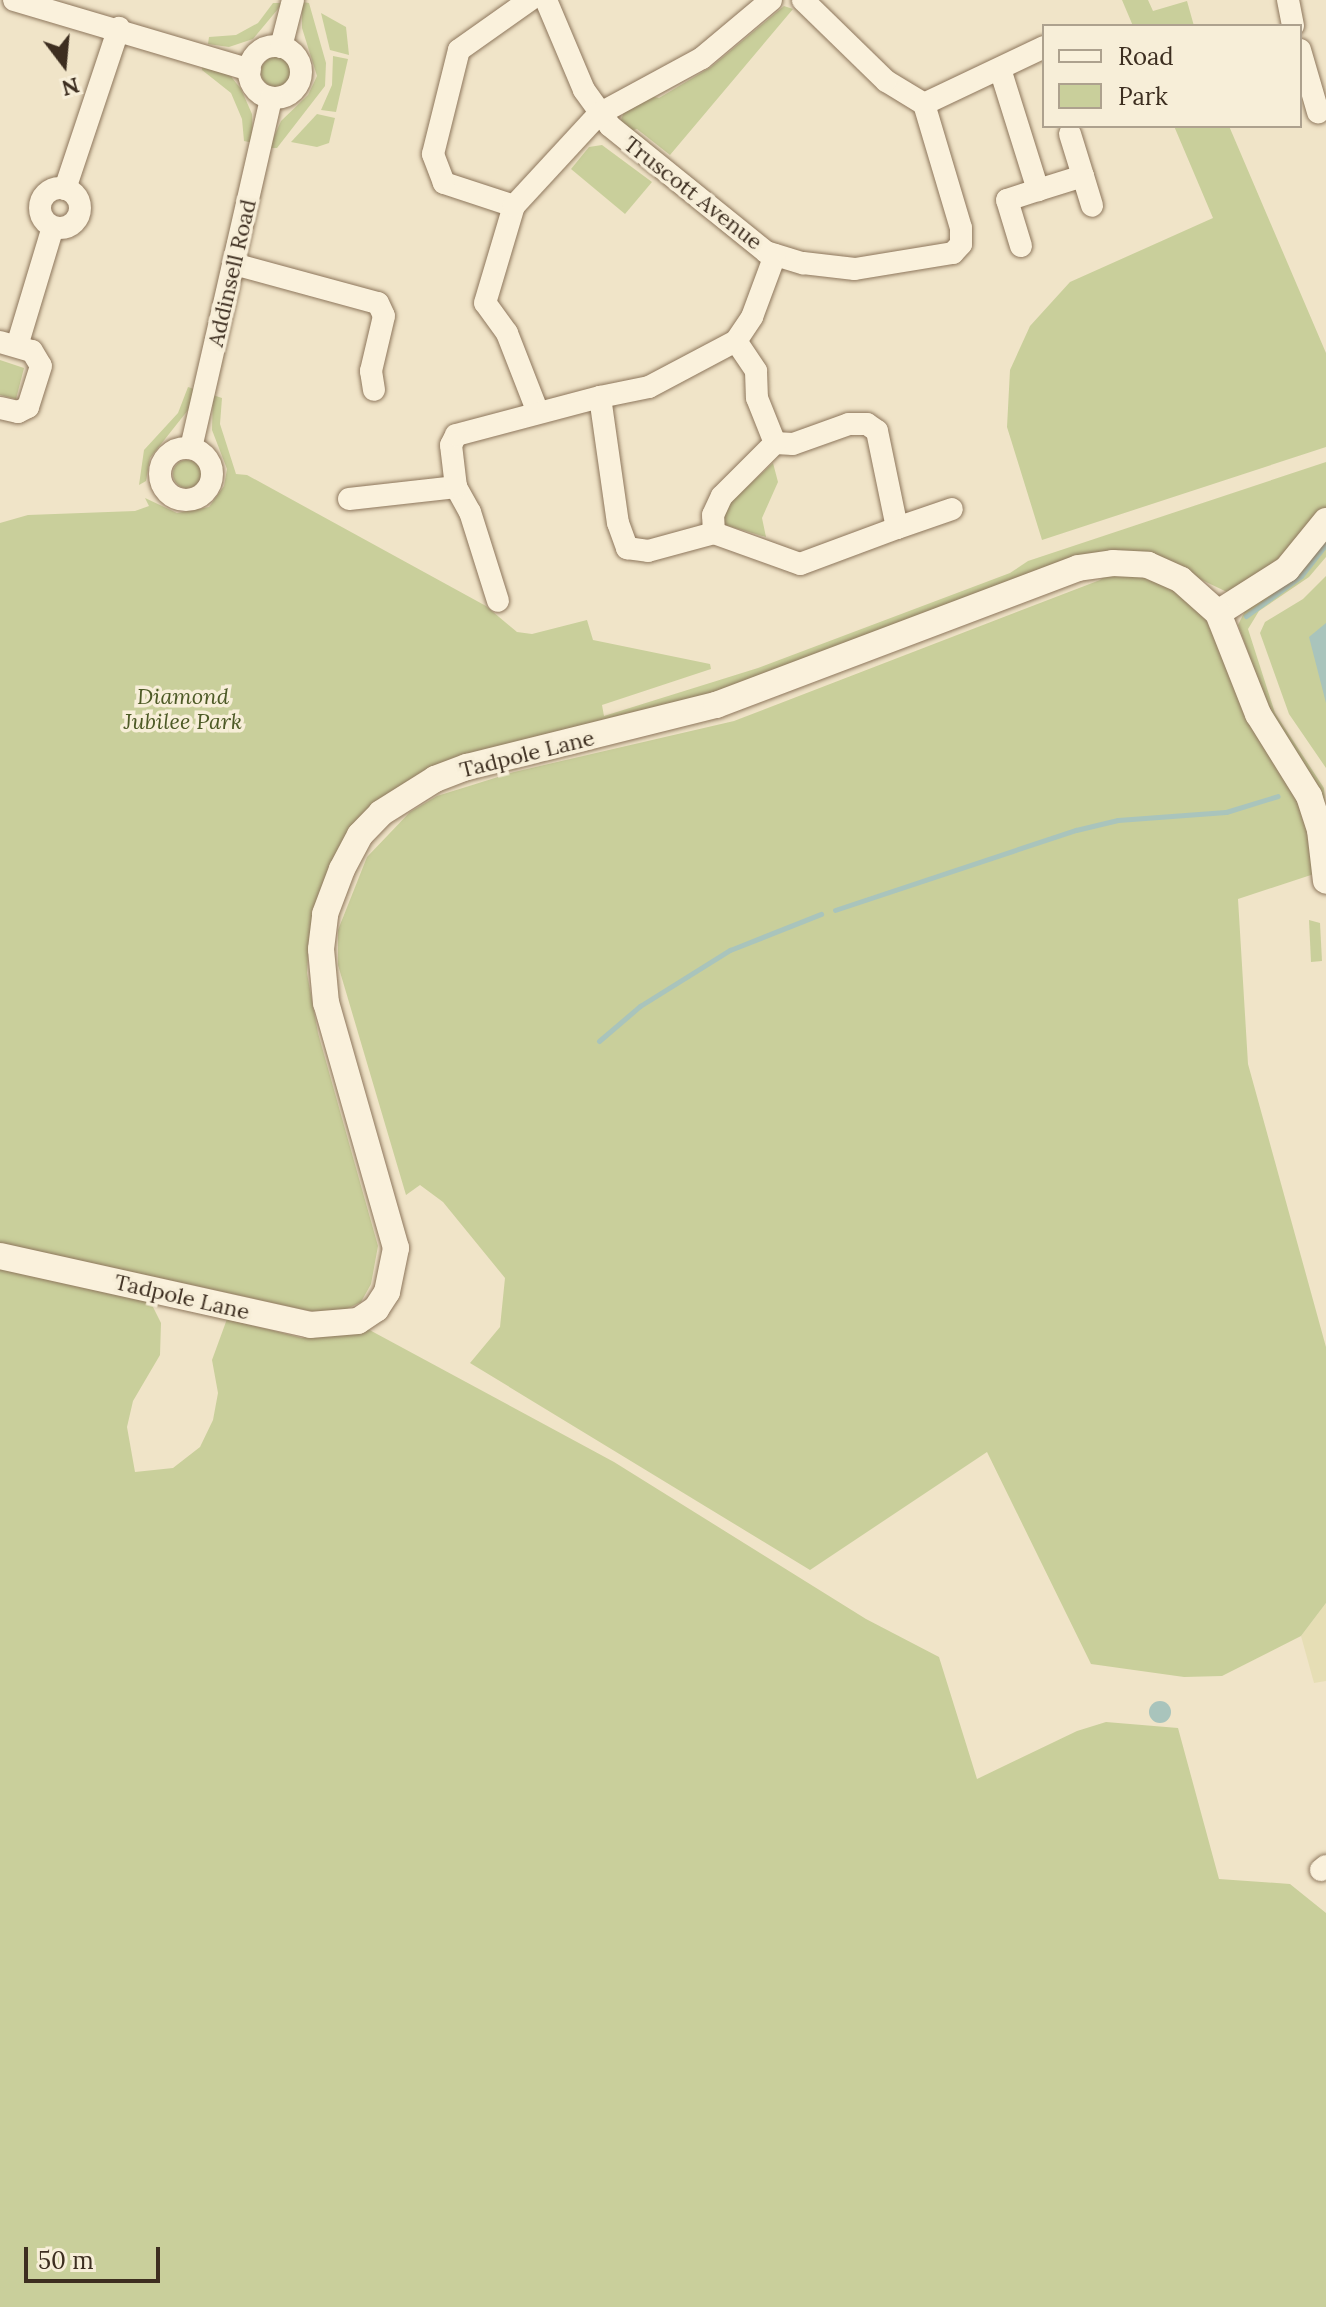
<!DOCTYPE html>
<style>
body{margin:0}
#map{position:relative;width:1326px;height:2307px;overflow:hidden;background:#f0e4c8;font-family:Lora,serif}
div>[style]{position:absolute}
.farmland>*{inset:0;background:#e6deb5}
.green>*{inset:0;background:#c9cf9b}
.round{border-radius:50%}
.water>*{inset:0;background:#a9c4bc}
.stream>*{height:5px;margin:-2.5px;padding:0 2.5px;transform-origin:2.5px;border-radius:2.5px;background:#a9c4bc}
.roads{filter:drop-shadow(0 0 2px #8d765c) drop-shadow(0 0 2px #8d765c)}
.minor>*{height:22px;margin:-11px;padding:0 11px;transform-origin:11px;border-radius:11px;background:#faf1dc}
.minor>.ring{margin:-11px;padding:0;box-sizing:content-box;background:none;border:22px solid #faf1dc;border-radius:50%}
.tertiary>*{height:26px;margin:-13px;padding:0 13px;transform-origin:13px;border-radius:13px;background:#faf1dc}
span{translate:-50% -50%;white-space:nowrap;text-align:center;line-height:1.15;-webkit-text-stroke:7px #f7eed8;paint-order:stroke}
.street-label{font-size:22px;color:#3d2e20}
.park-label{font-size:22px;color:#4d5a26;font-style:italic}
.legend{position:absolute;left:1042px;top:24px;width:260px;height:104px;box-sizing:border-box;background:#f7eed8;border:2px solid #ada18e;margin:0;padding:10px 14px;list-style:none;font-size:24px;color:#3d2e20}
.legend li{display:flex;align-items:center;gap:16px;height:40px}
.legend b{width:40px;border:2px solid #ada18e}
.north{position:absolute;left:24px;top:24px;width:80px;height:80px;-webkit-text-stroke:6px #f7eed8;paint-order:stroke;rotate:164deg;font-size:22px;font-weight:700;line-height:32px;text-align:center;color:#3d2e20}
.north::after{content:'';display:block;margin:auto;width:28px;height:36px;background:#3d2e20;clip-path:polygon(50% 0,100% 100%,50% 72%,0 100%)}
.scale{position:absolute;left:24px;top:2247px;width:136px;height:36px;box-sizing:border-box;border:4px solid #3d2e20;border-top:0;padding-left:10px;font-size:24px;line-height:28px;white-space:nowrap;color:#3d2e20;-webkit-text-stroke:6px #f7eed8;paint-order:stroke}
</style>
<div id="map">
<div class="farmland">
<div style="clip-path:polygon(1326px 1603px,1326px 1681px,1314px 1683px,1301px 1636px)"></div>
</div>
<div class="green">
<div style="clip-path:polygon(1122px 0,1148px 0,1153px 11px,1187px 1px,1194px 26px,1133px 26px)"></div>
<div style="clip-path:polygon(302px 2px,309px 3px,326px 63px,325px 86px,277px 148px,269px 148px,281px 121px,308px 95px,317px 76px,302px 28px)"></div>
<div style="clip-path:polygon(273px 3px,283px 3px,253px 39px,229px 47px,208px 44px,209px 37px,236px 35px,258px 23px)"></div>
<div style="clip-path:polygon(784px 6px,793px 9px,670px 155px,637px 129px,628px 132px,621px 120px,625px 109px,650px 96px,659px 98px,711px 67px)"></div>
<div style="clip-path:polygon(321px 13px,346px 27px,349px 55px,330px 50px)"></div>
<div style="clip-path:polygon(333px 56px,348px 59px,336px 112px,321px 110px,332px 85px)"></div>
<div class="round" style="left:261px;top:57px;width:30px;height:30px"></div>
<div style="clip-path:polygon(202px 60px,229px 74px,241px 89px,252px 114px,253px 143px,244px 141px,242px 119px,231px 93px,202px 70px)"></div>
<div style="clip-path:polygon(317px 114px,335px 118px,329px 143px,317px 147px,291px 142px)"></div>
<div style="clip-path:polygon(1174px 126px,1229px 126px,1326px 353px,1326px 447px,1042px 540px,1007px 427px,1010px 370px,1030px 326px,1070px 282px,1213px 218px)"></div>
<div style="clip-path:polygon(602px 145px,652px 182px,625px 214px,571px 169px,589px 147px)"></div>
<div style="clip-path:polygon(0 360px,24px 368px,16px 399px,0 395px)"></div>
<div style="clip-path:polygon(188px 387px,197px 390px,192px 405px,150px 458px,146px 481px,139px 485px,144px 450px,178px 413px)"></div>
<div style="clip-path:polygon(213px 395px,222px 398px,220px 424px,236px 474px,247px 475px,486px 606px,517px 632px,532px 634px,587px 620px,593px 640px,710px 664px,711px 669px,602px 705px,604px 716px,758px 668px,1010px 573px,1028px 561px,1326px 462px,1326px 507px,1287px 557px,1227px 592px,1145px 553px,712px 703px,428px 775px,322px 895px,309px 938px,307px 973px,318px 1033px,378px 1246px,371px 1284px,361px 1302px,333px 1316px,0 1243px,0 523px,28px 515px,135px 511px,149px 506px,145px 498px,177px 513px,209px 507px,224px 486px,227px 469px,212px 430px)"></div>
<div class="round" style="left:173px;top:460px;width:28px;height:28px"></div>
<div style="clip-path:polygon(773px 463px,778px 482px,762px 518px,766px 537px,722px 524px,721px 511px)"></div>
<div style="clip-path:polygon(1326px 537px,1326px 557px,1309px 577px,1259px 611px,1248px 629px,1275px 713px,1324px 788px,1326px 815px,1275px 725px,1238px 625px,1246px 609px)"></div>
<div style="clip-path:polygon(1109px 571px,1151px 575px,1205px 610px,1305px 807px,1314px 874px,1238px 899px,1248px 1064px,1326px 1347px,1326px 1603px,1301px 1636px,1222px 1676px,1184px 1677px,1091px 1664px,987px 1452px,810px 1570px,470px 1363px,500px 1327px,505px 1278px,443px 1202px,420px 1185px,406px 1195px,338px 965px,338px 930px,367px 857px,410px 812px,437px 796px,514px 772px,734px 721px,1100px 580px)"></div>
<div style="clip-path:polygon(1326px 576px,1326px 768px,1289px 714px,1260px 633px,1265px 622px,1303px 599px)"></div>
<div style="clip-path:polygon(1309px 920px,1320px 923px,1322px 961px,1311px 962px)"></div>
<div style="clip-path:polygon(0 1265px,150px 1301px,161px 1323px,160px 1355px,133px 1401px,127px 1427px,135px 1472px,173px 1468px,200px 1447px,213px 1420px,218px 1393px,212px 1360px,227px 1319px,302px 1338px,364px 1327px,614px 1462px,866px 1619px,939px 1657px,977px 1779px,1077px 1731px,1106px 1722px,1178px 1728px,1219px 1879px,1290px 1884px,1326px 1913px,1326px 2307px,0 2307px)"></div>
</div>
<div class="water">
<div style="clip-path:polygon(1326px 623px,1326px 703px,1309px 637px)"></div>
<div class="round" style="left:1149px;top:1701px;width:22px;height:22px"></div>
</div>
<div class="stream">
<div style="left:1246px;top:616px;width:68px;rotate:-36deg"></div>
<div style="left:1301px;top:576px;width:41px;rotate:-52deg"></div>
<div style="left:835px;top:910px;width:254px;rotate:-18.4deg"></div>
<div style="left:1076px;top:830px;width:43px;rotate:-13.4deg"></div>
<div style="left:1118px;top:820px;width:108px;rotate:-4.2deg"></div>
<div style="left:1226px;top:812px;width:54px;rotate:-17.1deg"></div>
<div style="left:599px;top:1041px;width:54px;rotate:-40.5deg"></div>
<div style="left:640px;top:1006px;width:106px;rotate:-31.9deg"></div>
<div style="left:730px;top:950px;width:98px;rotate:-21.6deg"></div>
</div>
<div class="roads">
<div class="minor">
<div style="left:14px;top:0;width:246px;rotate:16.5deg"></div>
<div style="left:546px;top:0;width:98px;rotate:67.1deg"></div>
<div style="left:584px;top:90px;width:44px;rotate:54.2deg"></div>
<div style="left:610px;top:126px;width:201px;rotate:38.9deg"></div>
<div style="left:766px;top:252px;width:39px;rotate:17deg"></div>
<div style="left:803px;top:263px;width:52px;rotate:6.6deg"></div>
<div style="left:855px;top:269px;width:99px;rotate:-9.3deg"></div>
<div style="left:953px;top:253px;width:12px;rotate:-48deg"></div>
<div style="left:961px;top:244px;width:16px;rotate:-90deg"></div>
<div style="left:961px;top:228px;width:129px;rotate:-106.6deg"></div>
<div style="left:924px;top:104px;width:44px;rotate:-148.8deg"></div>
<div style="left:886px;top:81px;width:116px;rotate:-135.7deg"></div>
<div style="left:1288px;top:0;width:26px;rotate:79deg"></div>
<div class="ring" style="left:249px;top:46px;width:30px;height:30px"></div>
<div style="left:281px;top:47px;width:49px;rotate:-75.7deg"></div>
<div style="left:1300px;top:50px;width:65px;rotate:73.8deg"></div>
<div style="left:1001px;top:72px;width:124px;rotate:72.6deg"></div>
<div style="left:1038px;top:190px;width:47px;rotate:-17.3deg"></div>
<div style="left:1083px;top:176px;width:44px;rotate:-107.2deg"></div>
<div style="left:924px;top:104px;width:133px;rotate:-25.4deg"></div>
<div style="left:1083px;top:176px;width:31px;rotate:73deg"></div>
<div class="ring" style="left:40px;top:188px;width:18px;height:18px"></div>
<div style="left:65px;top:189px;width:170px;rotate:-71.5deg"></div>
<div style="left:514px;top:206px;width:74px;rotate:-161.8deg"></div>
<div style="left:444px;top:183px;width:31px;rotate:-111deg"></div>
<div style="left:433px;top:154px;width:107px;rotate:-76deg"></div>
<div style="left:459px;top:50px;width:87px;rotate:-35.2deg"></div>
<div style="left:1021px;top:246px;width:48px;rotate:-106.9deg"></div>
<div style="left:1007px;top:200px;width:33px;rotate:-18deg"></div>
<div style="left:234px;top:264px;width:149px;rotate:15.2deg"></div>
<div style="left:378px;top:303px;width:14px;rotate:65deg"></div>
<div style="left:384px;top:316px;width:57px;rotate:103.3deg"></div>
<div style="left:371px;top:371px;width:19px;rotate:81deg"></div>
<div style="left:736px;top:341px;width:36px;rotate:56deg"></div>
<div style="left:756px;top:371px;width:27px;rotate:88deg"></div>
<div style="left:757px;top:398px;width:48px;rotate:68.2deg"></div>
<div style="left:775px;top:443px;width:18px;rotate:3deg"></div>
<div style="left:793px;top:444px;width:59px;rotate:-19.7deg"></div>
<div style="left:849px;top:424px;width:18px"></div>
<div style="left:867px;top:424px;width:12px;rotate:35deg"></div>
<div style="left:877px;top:431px;width:99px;rotate:78.3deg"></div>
<div style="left:897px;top:528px;width:103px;rotate:159.6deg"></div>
<div style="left:800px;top:564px;width:91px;rotate:-160.2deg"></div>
<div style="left:714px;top:533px;width:18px;rotate:-93deg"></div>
<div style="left:713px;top:515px;width:21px;rotate:-65deg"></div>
<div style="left:722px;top:496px;width:75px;rotate:-45deg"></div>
<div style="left:0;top:342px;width:33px;rotate:16deg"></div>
<div style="left:32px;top:351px;width:17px;rotate:59deg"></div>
<div style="left:41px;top:366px;width:43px;rotate:107.6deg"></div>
<div style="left:28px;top:407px;width:11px;rotate:153deg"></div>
<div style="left:18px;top:412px;width:18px;rotate:-167deg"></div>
<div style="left:17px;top:346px;width:124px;rotate:-73.2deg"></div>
<div style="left:600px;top:397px;width:50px;rotate:-11.5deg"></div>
<div style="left:649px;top:387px;width:98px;rotate:-27.9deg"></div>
<div style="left:736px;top:341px;width:29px;rotate:-56deg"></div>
<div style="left:752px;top:317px;width:66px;rotate:-69.6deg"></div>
<div style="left:537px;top:410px;width:83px;rotate:-111.3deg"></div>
<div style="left:507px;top:333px;width:37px;rotate:-126deg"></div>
<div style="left:485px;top:303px;width:101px;rotate:-73.4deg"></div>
<div style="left:514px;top:206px;width:125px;rotate:-47.3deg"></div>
<div style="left:599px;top:114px;width:117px;rotate:-28.5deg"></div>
<div style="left:702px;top:58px;width:90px;rotate:-40deg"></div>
<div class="ring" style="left:160px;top:448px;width:30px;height:30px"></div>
<div style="left:191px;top:448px;width:359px;rotate:-77.1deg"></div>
<div style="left:456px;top:487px;width:29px;rotate:61deg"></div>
<div style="left:470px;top:512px;width:93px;rotate:72.5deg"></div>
<div style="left:349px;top:499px;width:108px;rotate:-6.4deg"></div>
<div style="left:456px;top:487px;width:42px;rotate:-96.8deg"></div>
<div style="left:451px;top:445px;width:11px;rotate:-63deg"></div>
<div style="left:456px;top:435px;width:149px;rotate:-14.8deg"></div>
<div style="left:600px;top:397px;width:127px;rotate:81.9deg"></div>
<div style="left:618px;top:523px;width:27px;rotate:70deg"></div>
<div style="left:627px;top:548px;width:21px;rotate:8deg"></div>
<div style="left:648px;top:551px;width:68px;rotate:-15.3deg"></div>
<div style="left:897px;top:528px;width:58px;rotate:-19.1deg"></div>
<div style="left:1321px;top:1870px;width:6px;rotate:-39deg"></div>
</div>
<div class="tertiary">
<div style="left:1218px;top:613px;width:82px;rotate:-32.5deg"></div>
<div style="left:1287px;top:569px;width:62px;rotate:-50.9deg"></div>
<div style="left:0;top:1256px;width:318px;rotate:12.5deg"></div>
<div style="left:310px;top:1325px;width:48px;rotate:-4.8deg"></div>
<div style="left:358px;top:1321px;width:22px;rotate:-34deg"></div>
<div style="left:376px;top:1309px;width:20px;rotate:-57deg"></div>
<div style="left:387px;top:1292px;width:45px;rotate:-78.4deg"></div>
<div style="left:396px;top:1248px;width:255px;rotate:-105.9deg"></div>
<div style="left:326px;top:1003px;width:54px;rotate:-95.3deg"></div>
<div style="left:321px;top:949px;width:35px;rotate:-83deg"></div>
<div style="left:325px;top:914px;width:48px;rotate:-69.3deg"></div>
<div style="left:342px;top:869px;width:38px;rotate:-62deg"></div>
<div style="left:360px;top:835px;width:30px;rotate:-46deg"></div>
<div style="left:381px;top:813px;width:64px;rotate:-32.2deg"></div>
<div style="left:435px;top:779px;width:34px;rotate:-21deg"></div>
<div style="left:467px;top:767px;width:257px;rotate:-14deg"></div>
<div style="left:716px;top:705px;width:387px;rotate:-20.7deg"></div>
<div style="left:1078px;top:568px;width:35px;rotate:-8deg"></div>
<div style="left:1113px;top:563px;width:35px;rotate:3deg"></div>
<div style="left:1148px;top:565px;width:36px;rotate:24deg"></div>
<div style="left:1181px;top:580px;width:50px;rotate:41.7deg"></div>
<div style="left:1218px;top:613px;width:109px;rotate:68.4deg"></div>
<div style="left:1258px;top:714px;width:97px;rotate:58.1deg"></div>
<div style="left:1309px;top:796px;width:36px;rotate:72deg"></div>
<div style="left:1320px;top:830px;width:51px;rotate:83.3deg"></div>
</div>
</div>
<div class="street-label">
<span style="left:693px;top:193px;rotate:38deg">Truscott Avenue</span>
<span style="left:232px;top:273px;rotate:-77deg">Addinsell Road</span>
<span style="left:527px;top:754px;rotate:-14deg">Tadpole Lane</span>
<span style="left:182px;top:1297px;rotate:13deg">Tadpole Lane</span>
</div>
<div class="park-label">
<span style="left:183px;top:709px">Diamond<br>Jubilee Park</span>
</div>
<ul class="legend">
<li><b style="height:10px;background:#faf1dc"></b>Road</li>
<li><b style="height:22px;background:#c9cf9b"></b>Park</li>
</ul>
<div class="north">N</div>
<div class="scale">50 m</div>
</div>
